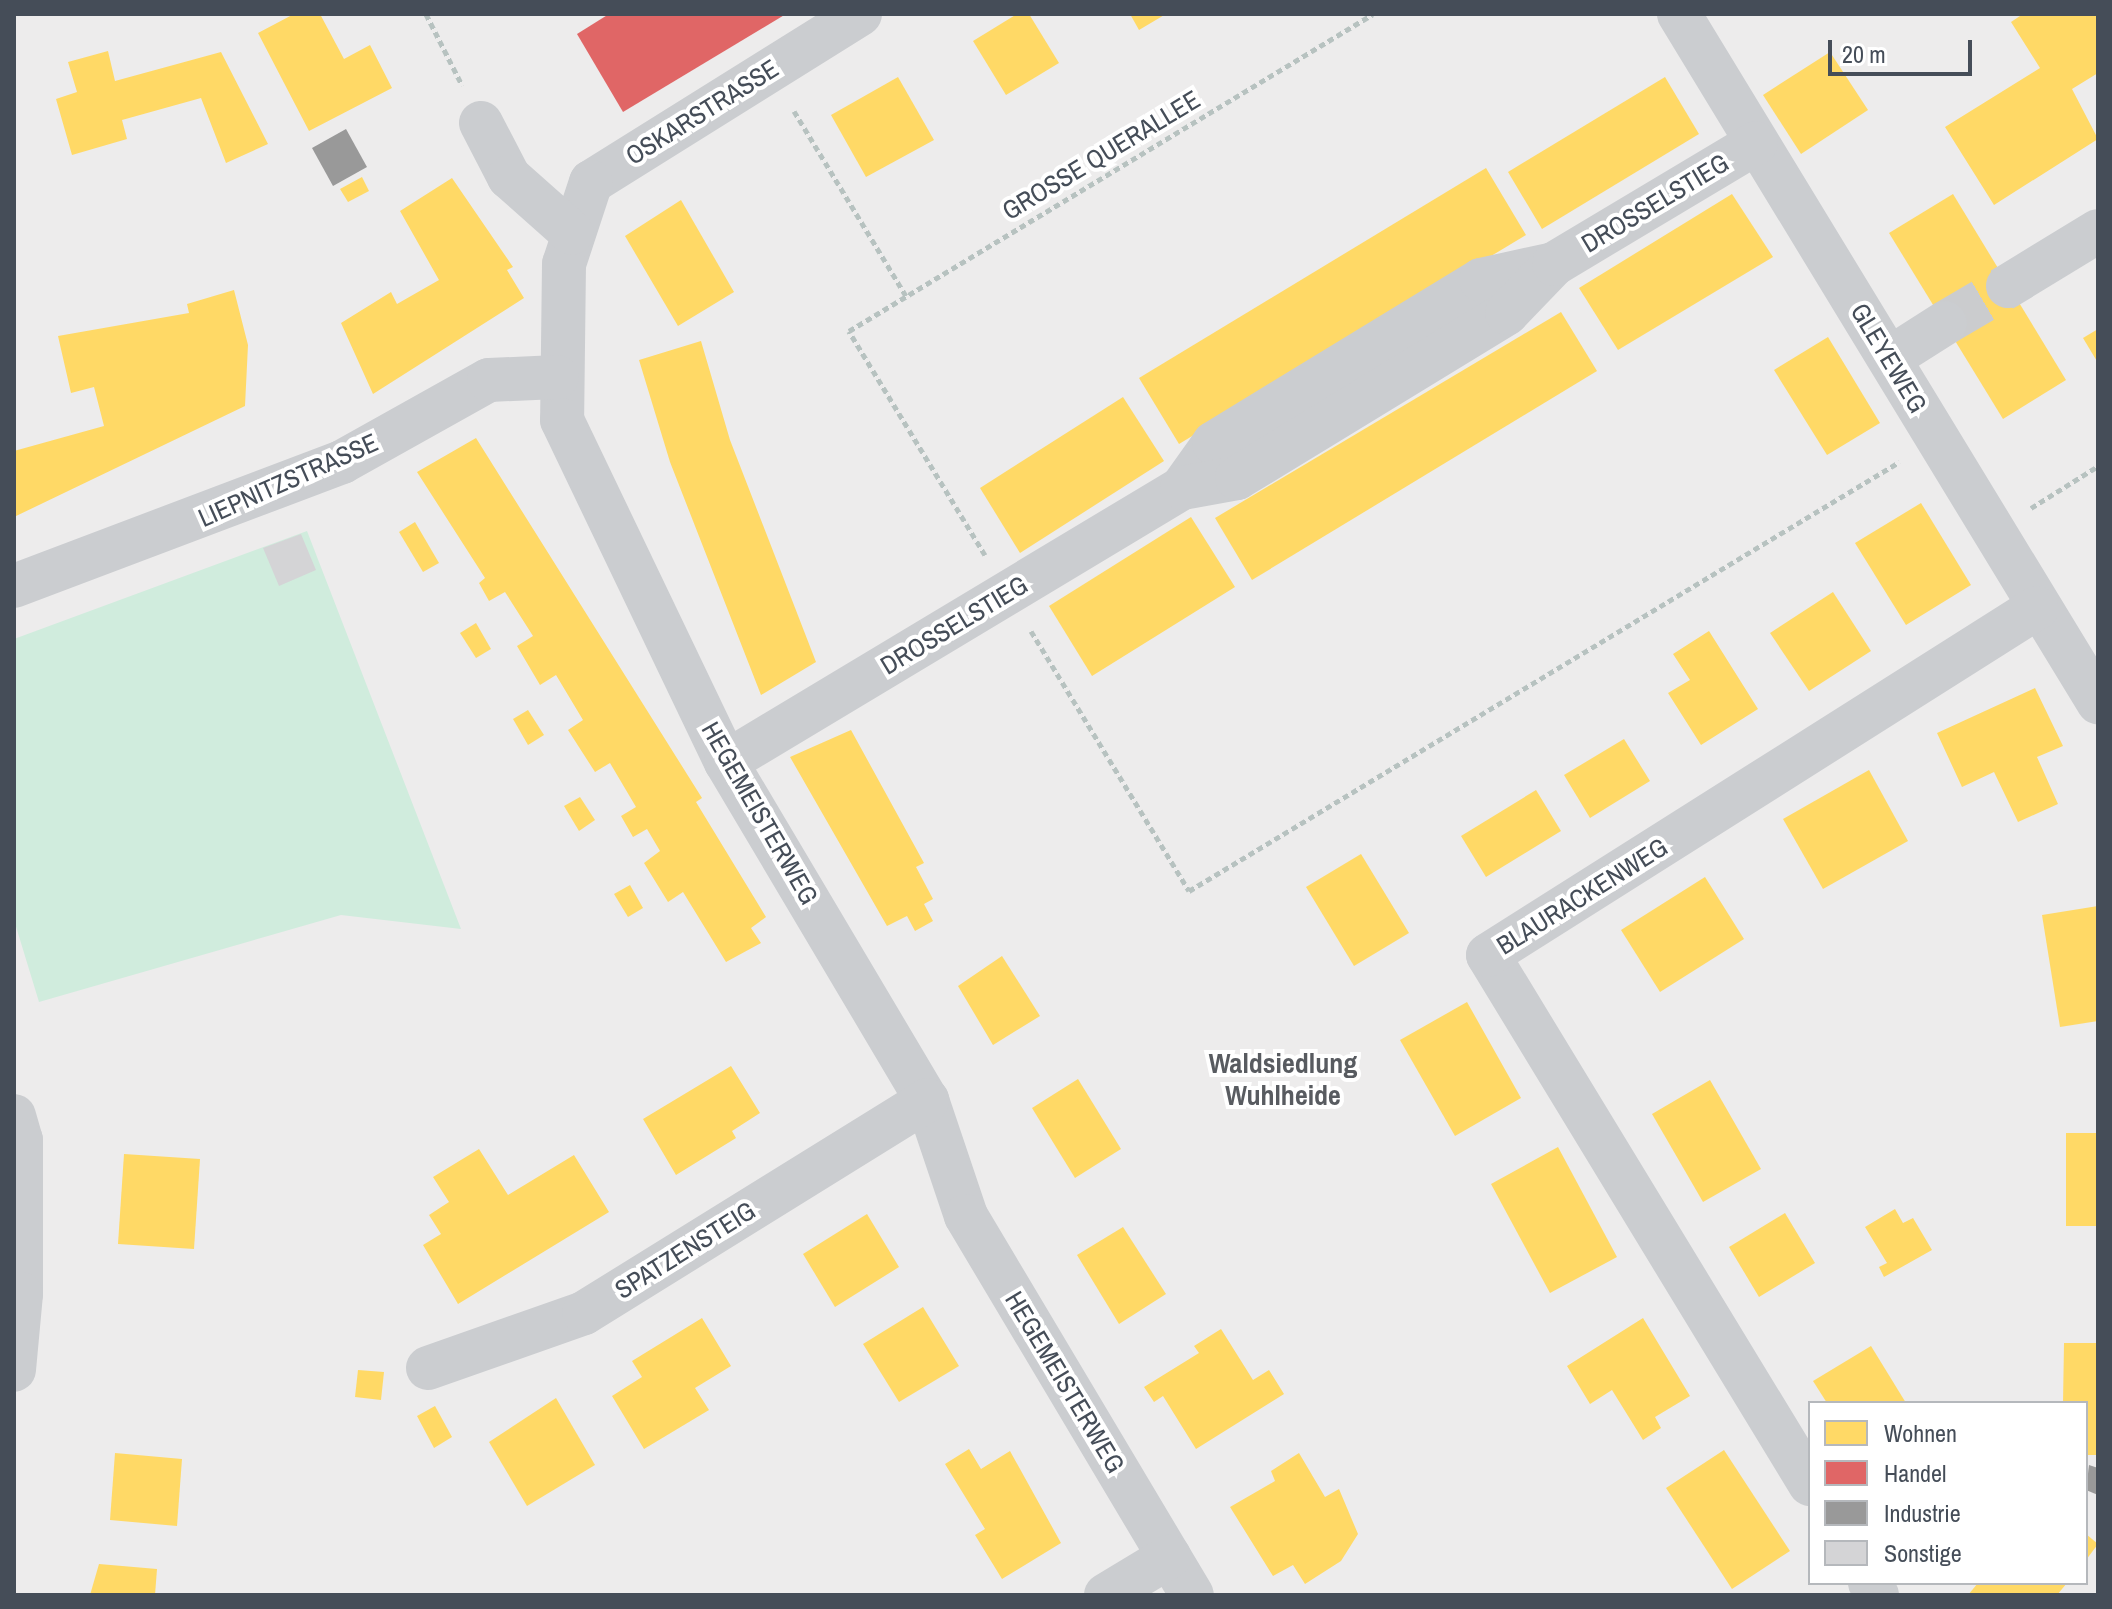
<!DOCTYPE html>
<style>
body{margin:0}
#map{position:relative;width:2112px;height:1609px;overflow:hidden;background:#edecec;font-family:"Archivo Narrow",sans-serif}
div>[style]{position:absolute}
.green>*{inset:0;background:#d0ecdd}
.homes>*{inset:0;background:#ffd966}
.shops>*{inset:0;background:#e06666}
.industry>*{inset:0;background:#999}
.building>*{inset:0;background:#d4d4d6}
.minor-tunnel>*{height:44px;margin-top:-22px;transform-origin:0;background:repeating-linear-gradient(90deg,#cbccce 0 44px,transparent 0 66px)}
.path>*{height:5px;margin-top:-2.5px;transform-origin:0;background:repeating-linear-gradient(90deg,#b7c2c0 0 6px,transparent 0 10px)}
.minor>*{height:44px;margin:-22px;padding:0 22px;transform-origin:22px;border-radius:22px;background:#cbcdd0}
span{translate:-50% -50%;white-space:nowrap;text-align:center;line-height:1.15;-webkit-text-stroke:8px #fff;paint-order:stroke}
.street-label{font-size:26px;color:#454d58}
.neighbourhood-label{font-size:28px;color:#585b60;font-weight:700}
.frame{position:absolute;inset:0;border:16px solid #454d58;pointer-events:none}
.legend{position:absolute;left:1808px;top:1401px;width:280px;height:184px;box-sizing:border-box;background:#fff;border:2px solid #b5b8bc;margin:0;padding:10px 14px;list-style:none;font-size:24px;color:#454d58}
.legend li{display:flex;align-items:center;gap:16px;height:40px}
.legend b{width:40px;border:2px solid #b5b8bc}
.scale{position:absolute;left:1828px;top:40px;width:144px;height:36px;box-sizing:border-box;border:4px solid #454d58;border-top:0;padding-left:10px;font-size:24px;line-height:28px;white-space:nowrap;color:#454d58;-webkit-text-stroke:6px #fff;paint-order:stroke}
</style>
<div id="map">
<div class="green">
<div style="clip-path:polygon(307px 531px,461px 929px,341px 915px,39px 1002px,14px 920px,14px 639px)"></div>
</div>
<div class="homes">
<div style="clip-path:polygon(294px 14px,320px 14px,344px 59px,370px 45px,392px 88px,309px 131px,258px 33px)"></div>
<div style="clip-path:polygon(1017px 14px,1029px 14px,1059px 63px,1006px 95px,973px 41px)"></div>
<div style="clip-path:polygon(1130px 14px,1166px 14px,1139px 30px)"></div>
<div style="clip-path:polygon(2023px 14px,2098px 14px,2098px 73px,2072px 89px,2098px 139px,1994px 205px,1945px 127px,2040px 68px,2011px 22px)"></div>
<div style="clip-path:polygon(108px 51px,115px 81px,221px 52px,268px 144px,226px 163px,201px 98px,122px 120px,127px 139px,72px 155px,56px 99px,77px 92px,68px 62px)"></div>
<div style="clip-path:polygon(1830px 52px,1868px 110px,1801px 154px,1763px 95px)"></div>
<div style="clip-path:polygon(898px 77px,934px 140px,866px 177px,831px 115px)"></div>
<div style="clip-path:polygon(1665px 77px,1699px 134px,1542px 229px,1508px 172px)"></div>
<div style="clip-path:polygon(1486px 168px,1526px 235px,1179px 444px,1139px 378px)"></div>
<div style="clip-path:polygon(362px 177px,369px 191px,348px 202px,340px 189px)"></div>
<div style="clip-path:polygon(452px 178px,513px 267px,507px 270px,524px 298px,373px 394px,341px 323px,391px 292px,397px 304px,439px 280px,400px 211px)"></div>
<div style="clip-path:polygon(1732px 194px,1773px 257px,1618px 350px,1579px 288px)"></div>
<div style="clip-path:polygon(1953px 194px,2066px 380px,2003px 419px,1889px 233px)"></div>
<div style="clip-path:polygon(681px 200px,734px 292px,678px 326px,625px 236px)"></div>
<div style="clip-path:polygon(234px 290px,248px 345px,245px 406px,14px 517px,14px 451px,104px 426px,94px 387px,71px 393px,58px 336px,189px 313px,187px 304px)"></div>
<div style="clip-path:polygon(1561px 312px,1597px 371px,1252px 580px,1215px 518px)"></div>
<div style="clip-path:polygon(2098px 329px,2098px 363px,2083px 338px)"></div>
<div style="clip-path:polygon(1828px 337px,1880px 423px,1827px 455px,1774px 370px)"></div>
<div style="clip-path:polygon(701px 341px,730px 440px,816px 662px,761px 695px,670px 462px,639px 360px)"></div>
<div style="clip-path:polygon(1123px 397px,1164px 461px,1020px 553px,980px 488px)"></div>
<div style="clip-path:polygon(476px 438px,702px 798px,696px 802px,766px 917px,751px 928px,761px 943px,726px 962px,683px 892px,668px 902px,644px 863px,660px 851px,647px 829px,633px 837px,621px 816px,636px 807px,610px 763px,595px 772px,568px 730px,583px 720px,556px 675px,540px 685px,517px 646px,533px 636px,505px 592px,489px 601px,479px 583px,485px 578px,417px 472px)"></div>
<div style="clip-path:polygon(1921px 503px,1971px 585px,1906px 625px,1855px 543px)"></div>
<div style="clip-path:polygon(1191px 517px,1235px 587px,1092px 676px,1049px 606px)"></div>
<div style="clip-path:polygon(415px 522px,439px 563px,423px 572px,399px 532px)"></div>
<div style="clip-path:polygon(1833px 592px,1871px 651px,1809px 691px,1770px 633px)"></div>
<div style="clip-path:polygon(476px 623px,491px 649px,476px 658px,460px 633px)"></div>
<div style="clip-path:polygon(1709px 631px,1758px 709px,1701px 745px,1668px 693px,1690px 680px,1673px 654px)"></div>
<div style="clip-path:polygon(2035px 688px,2063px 746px,2037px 757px,2058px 804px,2018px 822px,1994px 772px,1962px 787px,1937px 733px)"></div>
<div style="clip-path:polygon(528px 710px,544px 735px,528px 745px,513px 719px)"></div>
<div style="clip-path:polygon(851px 730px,924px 863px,916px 867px,933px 899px,924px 904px,933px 921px,915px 931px,907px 916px,887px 926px,790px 757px)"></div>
<div style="clip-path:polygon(1624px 739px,1650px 781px,1590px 818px,1564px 775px)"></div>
<div style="clip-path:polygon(1869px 770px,1908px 841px,1823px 889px,1783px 819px)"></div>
<div style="clip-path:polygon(1536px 790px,1561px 831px,1486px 877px,1461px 836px)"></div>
<div style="clip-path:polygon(580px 797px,595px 820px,579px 831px,564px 806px)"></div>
<div style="clip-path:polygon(1361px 854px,1409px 933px,1354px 966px,1306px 887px)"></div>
<div style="clip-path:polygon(1705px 877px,1744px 939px,1660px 992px,1621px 930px)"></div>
<div style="clip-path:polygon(630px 885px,643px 908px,628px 917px,614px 894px)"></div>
<div style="clip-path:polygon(2098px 906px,2098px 1021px,2060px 1027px,2042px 915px)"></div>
<div style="clip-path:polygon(1002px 956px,1040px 1016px,993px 1045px,958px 986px)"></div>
<div style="clip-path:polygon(1467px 1002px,1521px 1098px,1455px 1136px,1400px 1040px)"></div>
<div style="clip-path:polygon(731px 1066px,760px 1113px,732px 1131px,736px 1138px,676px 1175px,643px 1119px)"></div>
<div style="clip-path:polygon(1078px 1079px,1121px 1149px,1075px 1178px,1032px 1108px)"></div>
<div style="clip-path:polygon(1710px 1080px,1761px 1169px,1703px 1202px,1652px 1114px)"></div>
<div style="clip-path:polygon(2066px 1133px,2098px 1133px,2098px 1226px,2066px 1226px)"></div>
<div style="clip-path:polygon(1558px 1147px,1617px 1257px,1550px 1293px,1491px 1184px)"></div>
<div style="clip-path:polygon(479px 1149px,508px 1195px,574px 1155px,609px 1212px,458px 1304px,423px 1245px,441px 1234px,429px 1215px,449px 1202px,433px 1177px)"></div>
<div style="clip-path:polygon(124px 1154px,200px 1159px,194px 1249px,118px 1244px)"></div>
<div style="clip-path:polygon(1895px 1209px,1903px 1223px,1913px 1218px,1932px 1250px,1884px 1277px,1879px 1267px,1887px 1263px,1865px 1227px)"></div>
<div style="clip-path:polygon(1785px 1213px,1815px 1263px,1759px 1297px,1729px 1247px)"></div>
<div style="clip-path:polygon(867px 1214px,899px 1267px,835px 1307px,803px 1254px)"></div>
<div style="clip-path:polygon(1123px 1227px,1166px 1294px,1119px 1324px,1077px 1255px)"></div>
<div style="clip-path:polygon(923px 1307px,959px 1366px,899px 1402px,863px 1344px)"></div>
<div style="clip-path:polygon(702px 1318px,731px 1366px,695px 1388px,709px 1410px,644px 1449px,612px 1396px,642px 1377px,632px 1361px)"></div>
<div style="clip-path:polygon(1643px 1318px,1690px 1396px,1655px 1417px,1661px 1428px,1643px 1440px,1612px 1390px,1590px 1404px,1567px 1366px)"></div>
<div style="clip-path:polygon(1221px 1329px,1253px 1380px,1269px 1370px,1284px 1394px,1196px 1449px,1163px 1396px,1154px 1402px,1144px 1387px,1199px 1353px,1194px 1346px)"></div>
<div style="clip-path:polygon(2064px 1343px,2098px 1343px,2098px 1455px,2086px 1455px,2086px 1403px,2063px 1403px)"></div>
<div style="clip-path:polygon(1871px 1346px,1906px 1403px,1827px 1403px,1813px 1381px)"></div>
<div style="clip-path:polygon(358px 1370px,384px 1372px,381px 1400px,355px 1397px)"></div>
<div style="clip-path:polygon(556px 1398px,595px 1465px,527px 1506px,489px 1442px)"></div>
<div style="clip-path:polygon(435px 1406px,452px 1437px,434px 1448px,417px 1416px)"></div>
<div style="clip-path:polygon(969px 1449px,981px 1469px,1010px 1451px,1061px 1543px,1002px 1579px,975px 1535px,985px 1529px,945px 1464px)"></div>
<div style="clip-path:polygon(1724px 1450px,1790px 1551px,1732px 1589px,1666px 1488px)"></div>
<div style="clip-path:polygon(115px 1453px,182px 1459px,177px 1526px,110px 1520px)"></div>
<div style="clip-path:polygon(1299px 1453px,1325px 1497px,1339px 1489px,1358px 1534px,1341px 1561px,1305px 1584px,1293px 1565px,1273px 1576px,1230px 1507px,1275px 1481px,1271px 1471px)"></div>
<div style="clip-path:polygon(2086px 1534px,2098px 1544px,2086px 1560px)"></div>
<div style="clip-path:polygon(99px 1564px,157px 1569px,155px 1595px,90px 1595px)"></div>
<div style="clip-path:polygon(1978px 1583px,2067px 1583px,2057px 1595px,1968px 1595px)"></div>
</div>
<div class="shops">
<div style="clip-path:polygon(609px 14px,786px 14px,623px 112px,577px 34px)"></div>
</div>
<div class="industry">
<div style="clip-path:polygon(346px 129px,367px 167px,333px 186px,312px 148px)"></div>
<div style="clip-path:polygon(2089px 1465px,2098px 1468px,2098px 1495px,2086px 1490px)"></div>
</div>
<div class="building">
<div style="clip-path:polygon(301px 534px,316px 570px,279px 586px,263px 548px)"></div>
</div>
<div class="minor-tunnel">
<div style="left:1945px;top:323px;width:73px;rotate:-30.4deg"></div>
</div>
<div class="path">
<div style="left:426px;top:14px;width:80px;rotate:63.1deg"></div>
<div style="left:794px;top:111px;width:216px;rotate:58.8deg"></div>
<div style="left:2031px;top:508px;width:79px;rotate:-32.1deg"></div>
<div style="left:985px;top:555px;width:262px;rotate:-121.3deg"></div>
<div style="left:849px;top:331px;width:612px;rotate:-31.17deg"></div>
<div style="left:1031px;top:631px;width:304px;rotate:58.7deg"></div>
<div style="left:1189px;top:891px;width:830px;rotate:-31.14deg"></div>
</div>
<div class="minor">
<div style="left:860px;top:14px;width:317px;rotate:148deg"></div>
<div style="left:591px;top:182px;width:86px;rotate:108.2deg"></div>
<div style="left:564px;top:264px;width:156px;rotate:90.7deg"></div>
<div style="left:562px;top:420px;width:379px;rotate:64.4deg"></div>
<div style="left:726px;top:762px;width:393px;rotate:59.3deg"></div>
<div style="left:927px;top:1100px;width:122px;rotate:71.4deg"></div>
<div style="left:966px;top:1216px;width:441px;rotate:59.2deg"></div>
<div style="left:1679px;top:14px;width:806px;rotate:58.66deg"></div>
<div style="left:481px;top:123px;width:61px;rotate:62.6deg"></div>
<div style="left:509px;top:177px;width:84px;rotate:41.6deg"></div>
<div style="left:2008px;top:286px;width:105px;rotate:-31.4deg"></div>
<div style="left:1890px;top:358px;width:65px;rotate:-32.5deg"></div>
<div style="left:1182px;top:488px;width:55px;rotate:-54.6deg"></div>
<div style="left:1214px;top:443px;width:313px;rotate:-31.4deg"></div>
<div style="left:1481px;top:280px;width:75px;rotate:-12.4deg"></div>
<div style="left:14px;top:586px;width:351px;rotate:-20.7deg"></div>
<div style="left:342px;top:462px;width:168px;rotate:-29.2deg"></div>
<div style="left:489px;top:380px;width:68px;rotate:-2.5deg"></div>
<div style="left:726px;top:762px;width:532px;rotate:-31deg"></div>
<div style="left:1182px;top:488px;width:56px;rotate:-10.3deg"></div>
<div style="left:1237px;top:478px;width:316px;rotate:-31.4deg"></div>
<div style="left:1507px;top:313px;width:68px;rotate:-46.2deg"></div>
<div style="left:1554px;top:264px;width:235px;rotate:-30.9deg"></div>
<div style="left:14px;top:1116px;width:25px;rotate:74deg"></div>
<div style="left:21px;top:1140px;width:154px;rotate:90deg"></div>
<div style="left:21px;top:1294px;width:76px;rotate:95.3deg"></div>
<div style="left:428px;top:1368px;width:165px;rotate:-19.4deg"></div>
<div style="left:584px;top:1313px;width:404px;rotate:-31.8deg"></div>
<div style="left:1810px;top:1484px;width:619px;rotate:-121.33deg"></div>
<div style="left:1488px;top:955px;width:649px;rotate:-32.3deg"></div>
<div style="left:1870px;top:1583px;width:14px;rotate:60deg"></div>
<div style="left:1106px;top:1595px;width:74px;rotate:-31.1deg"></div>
</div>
<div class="street-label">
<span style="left:702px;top:112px;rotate:-32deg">OSKARSTRASSE</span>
<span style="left:1101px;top:155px;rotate:-31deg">GROSSE QUERALLEE</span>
<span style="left:1655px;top:203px;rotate:-31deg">DROSSELSTIEG</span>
<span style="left:1889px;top:358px;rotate:59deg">GLEYEWEG</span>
<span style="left:288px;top:480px;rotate:-24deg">LIEPNITZSTRASSE</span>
<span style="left:954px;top:625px;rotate:-31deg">DROSSELSTIEG</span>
<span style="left:760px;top:813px;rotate:60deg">HEGEMEISTERWEG</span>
<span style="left:1582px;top:896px;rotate:-32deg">BLAURACKENWEG</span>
<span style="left:685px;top:1250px;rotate:-32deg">SPATZENSTEIG</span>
<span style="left:1065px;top:1382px;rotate:59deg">HEGEMEISTERWEG</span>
</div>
<div class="neighbourhood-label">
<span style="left:1283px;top:1079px">Waldsiedlung<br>Wuhlheide</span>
</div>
<div class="frame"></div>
<ul class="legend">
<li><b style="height:22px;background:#ffd966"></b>Wohnen</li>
<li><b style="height:22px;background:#e06666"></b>Handel</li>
<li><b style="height:22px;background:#999"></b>Industrie</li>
<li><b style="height:22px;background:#d4d4d6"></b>Sonstige</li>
</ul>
<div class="scale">20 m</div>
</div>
